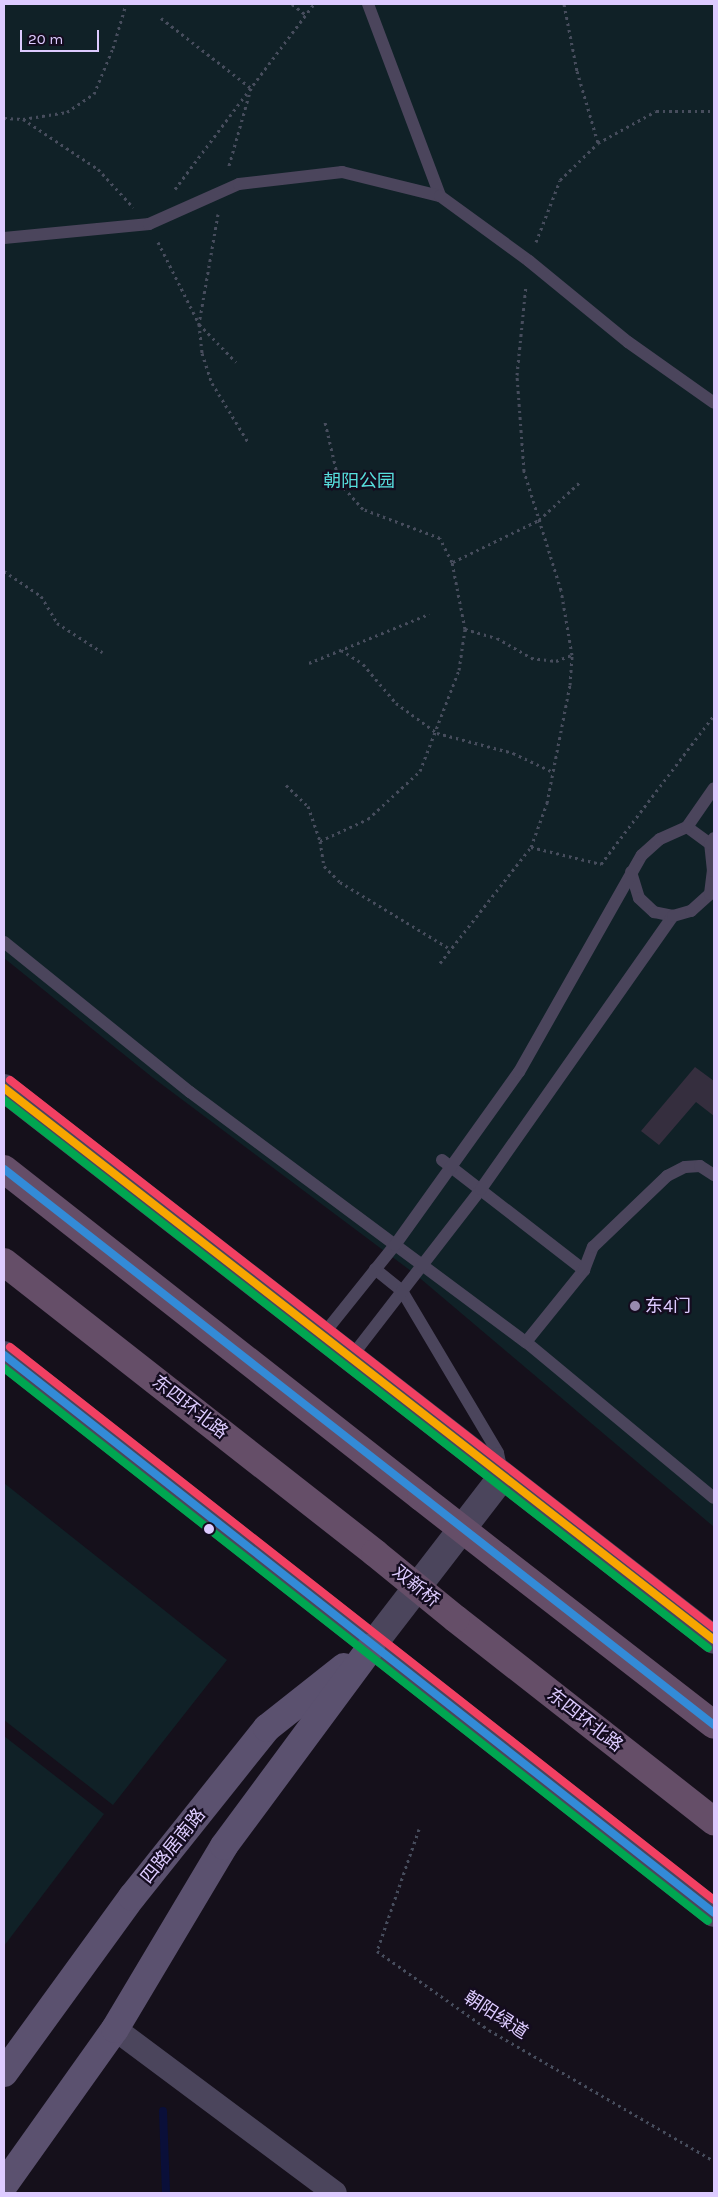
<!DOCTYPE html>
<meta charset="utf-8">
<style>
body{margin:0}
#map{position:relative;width:718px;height:2197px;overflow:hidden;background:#15101b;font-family:Karla,"Noto Sans SC",sans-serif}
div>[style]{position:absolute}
.green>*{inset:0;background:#102127}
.stream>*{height:8px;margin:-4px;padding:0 4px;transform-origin:4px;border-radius:4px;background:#0a0f39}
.building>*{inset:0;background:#352e3e}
.path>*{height:3px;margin-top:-1.5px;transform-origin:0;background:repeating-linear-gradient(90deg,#474d5d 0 2.5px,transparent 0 6.5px)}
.service>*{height:12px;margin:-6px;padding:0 6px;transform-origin:6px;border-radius:6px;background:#4b455c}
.minor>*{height:24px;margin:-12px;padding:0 12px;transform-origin:12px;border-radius:12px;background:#4b455c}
.tertiary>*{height:28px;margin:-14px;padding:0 14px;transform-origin:14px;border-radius:14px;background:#4b455c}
.secondary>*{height:28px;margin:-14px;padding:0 14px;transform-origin:14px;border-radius:14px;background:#5b516f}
.trunk>*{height:28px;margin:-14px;padding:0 14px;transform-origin:14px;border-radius:14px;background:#654e68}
.trunk-bridge>*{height:28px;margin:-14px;padding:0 14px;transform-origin:14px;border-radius:14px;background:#654e68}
.bus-1>*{height:8px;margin:-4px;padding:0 4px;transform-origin:4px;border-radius:4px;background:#338bd7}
.bus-2>*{height:8px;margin:-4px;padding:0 4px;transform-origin:4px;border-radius:4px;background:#00a651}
.bus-3>*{height:8px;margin:-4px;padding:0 4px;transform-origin:4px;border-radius:4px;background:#f24062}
.bus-4>*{height:8px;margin:-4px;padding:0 4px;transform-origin:4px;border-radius:4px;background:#f7a600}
.dots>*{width:14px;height:14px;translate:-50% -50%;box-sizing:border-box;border:2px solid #140c1f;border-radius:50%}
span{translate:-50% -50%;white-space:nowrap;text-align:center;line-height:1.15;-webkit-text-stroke:4.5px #140c1f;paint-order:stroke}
.park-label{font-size:18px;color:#57dedd}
.poi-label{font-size:18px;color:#ddcbff}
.left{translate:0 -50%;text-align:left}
.street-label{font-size:18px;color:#ddcbff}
.frame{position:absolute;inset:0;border:5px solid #ddcbff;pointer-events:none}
.scale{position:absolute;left:20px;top:30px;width:79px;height:22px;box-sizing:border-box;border:2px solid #ddcbff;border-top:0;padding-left:6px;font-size:15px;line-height:18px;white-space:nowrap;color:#ddcbff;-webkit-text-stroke:4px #140c1f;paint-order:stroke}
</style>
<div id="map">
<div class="green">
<div style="clip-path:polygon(4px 4px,714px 4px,714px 1527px,415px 1274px,152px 1077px,4px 958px)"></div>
<div style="clip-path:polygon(4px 1483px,227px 1660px,113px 1805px,4px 1720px)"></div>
<div style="clip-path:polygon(4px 1736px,104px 1814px,4px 1946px)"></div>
</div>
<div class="stream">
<div style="left:163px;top:2111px;width:82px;rotate:87.9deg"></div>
</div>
<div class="building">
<div style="clip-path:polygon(695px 1067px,714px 1081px,714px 1116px,696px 1102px,659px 1145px,641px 1131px)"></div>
</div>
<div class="path">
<div style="left:292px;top:4px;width:18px;rotate:38deg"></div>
<div style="left:564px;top:4px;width:68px;rotate:79deg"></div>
<div style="left:577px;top:71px;width:75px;rotate:73.7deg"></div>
<div style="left:161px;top:18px;width:114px;rotate:37.9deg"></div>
<div style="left:251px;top:88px;width:81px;rotate:105.8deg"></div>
<div style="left:4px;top:118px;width:19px;rotate:3deg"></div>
<div style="left:23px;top:119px;width:45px;rotate:-9deg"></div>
<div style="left:67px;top:112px;width:32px;rotate:-34deg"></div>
<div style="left:94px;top:94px;width:50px;rotate:-67.6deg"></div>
<div style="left:113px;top:48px;width:46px;rotate:-73.5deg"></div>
<div style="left:23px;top:119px;width:90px;rotate:33.7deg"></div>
<div style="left:98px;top:169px;width:52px;rotate:47.4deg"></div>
<div style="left:175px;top:189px;width:231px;rotate:-53.1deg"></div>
<div style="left:218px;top:214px;width:112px;rotate:99.8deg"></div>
<div style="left:199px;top:324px;width:29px;rotate:84deg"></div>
<div style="left:202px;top:353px;width:32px;rotate:72deg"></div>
<div style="left:212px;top:383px;width:69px;rotate:58.6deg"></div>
<div style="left:158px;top:242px;width:92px;rotate:63.4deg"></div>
<div style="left:199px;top:324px;width:53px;rotate:45.8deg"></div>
<div style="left:536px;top:242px;width:66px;rotate:-68.8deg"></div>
<div style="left:560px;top:180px;width:53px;rotate:-44.2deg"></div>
<div style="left:598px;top:143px;width:66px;rotate:-28.9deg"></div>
<div style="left:656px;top:111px;width:58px"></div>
<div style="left:453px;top:562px;width:96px;rotate:-26deg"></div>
<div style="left:539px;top:520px;width:56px;rotate:-42.8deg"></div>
<div style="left:4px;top:571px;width:45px;rotate:34deg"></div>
<div style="left:41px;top:596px;width:31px;rotate:59deg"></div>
<div style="left:57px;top:623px;width:54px;rotate:32.8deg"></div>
<div style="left:465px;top:629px;width:33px;rotate:16deg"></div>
<div style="left:497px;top:638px;width:39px;rotate:30deg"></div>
<div style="left:531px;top:658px;width:25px;rotate:7deg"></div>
<div style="left:556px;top:661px;width:17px;rotate:-21deg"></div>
<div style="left:341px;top:650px;width:26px;rotate:32deg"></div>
<div style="left:363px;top:664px;width:51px;rotate:49.8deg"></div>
<div style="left:396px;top:703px;width:51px;rotate:36.2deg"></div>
<div style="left:437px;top:733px;width:79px;rotate:14.7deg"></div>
<div style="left:513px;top:753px;width:44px;rotate:25.4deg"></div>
<div style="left:309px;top:663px;width:130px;rotate:-22.2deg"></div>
<div style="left:286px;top:785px;width:30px;rotate:44deg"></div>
<div style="left:308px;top:806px;width:37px;rotate:71deg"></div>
<div style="left:320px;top:841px;width:25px;rotate:81deg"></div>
<div style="left:324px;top:866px;width:23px;rotate:45deg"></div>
<div style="left:340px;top:882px;width:129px;rotate:31.3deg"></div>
<div style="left:320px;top:841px;width:53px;rotate:-24.6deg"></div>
<div style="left:368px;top:819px;width:71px;rotate:-42.7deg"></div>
<div style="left:420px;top:771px;width:108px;rotate:-68.9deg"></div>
<div style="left:459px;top:670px;width:41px;rotate:-81.7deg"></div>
<div style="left:465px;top:629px;width:68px;rotate:-101deg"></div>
<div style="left:452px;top:562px;width:27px;rotate:-117deg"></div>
<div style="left:440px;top:538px;width:82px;rotate:-159.4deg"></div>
<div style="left:363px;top:509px;width:36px;rotate:-132deg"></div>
<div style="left:339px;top:482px;width:62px;rotate:-103.1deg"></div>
<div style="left:531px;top:847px;width:72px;rotate:13.7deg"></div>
<div style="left:601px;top:864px;width:187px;rotate:-52.8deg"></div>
<div style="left:440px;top:963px;width:147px;rotate:-51.9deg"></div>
<div style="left:531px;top:847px;width:47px;rotate:-70deg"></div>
<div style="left:547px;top:803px;width:120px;rotate:-79deg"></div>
<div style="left:570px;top:685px;width:30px;rotate:-86deg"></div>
<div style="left:572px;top:655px;width:66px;rotate:-99.6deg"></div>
<div style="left:561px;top:590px;width:125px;rotate:-107.3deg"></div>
<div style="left:524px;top:471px;width:96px;rotate:-94.2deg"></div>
<div style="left:517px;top:375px;width:90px;rotate:-84.3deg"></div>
<div style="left:419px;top:1829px;width:129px;rotate:109deg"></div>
<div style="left:377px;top:1951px;width:137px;rotate:35.2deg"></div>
<div style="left:489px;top:2030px;width:260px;rotate:30.2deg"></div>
</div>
<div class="service">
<div style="left:368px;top:4px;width:205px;rotate:69.4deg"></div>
<div style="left:4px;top:238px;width:146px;rotate:-5.5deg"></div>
<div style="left:149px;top:224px;width:98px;rotate:-24deg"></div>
<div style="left:239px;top:184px;width:104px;rotate:-6.6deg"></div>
<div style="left:342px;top:172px;width:101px;rotate:13.8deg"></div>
<div style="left:440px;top:196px;width:110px;rotate:36.1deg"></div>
<div style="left:529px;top:261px;width:128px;rotate:39.3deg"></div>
<div style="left:628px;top:342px;width:105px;rotate:35.3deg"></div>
<div style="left:687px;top:827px;width:29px;rotate:36deg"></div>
<div style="left:631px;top:872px;width:27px;rotate:73deg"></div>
<div style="left:639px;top:898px;width:21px;rotate:43deg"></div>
<div style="left:654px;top:912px;width:19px;rotate:12deg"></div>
<div style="left:4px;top:942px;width:239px;rotate:38.9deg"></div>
<div style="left:190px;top:1092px;width:419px;rotate:36.7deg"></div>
<div style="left:526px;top:1342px;width:244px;rotate:39.7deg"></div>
<div style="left:442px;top:1160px;width:180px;rotate:37.8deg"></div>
<div style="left:375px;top:1269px;width:35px;rotate:39deg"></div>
<div style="left:402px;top:1291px;width:188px;rotate:59.3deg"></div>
<div style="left:498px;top:1453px;width:19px;rotate:78deg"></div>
<div style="left:322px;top:1336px;width:117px;rotate:-51.3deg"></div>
<div style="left:395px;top:1245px;width:213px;rotate:-54.4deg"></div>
<div style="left:519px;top:1072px;width:249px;rotate:-60.5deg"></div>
<div style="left:642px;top:855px;width:24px;rotate:-42deg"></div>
<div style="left:660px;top:839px;width:30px;rotate:-24deg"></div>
<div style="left:687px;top:827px;width:47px;rotate:-55.3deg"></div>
<div style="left:526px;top:1342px;width:92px;rotate:-51.1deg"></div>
<div style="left:584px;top:1270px;width:25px;rotate:-69deg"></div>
<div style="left:593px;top:1247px;width:103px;rotate:-43.8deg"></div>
<div style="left:667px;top:1176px;width:20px;rotate:-27deg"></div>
<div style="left:685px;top:1167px;width:15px;rotate:-4deg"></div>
<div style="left:700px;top:1166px;width:17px;rotate:33deg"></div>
<div style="left:352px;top:1356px;width:211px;rotate:-52.3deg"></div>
<div style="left:481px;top:1189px;width:334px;rotate:-54.9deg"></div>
<div style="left:673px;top:916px;width:19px;rotate:-16deg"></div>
<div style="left:691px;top:911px;width:25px;rotate:-42deg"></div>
<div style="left:710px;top:894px;width:23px;rotate:-83deg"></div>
<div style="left:713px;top:871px;width:27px;rotate:-96deg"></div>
<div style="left:710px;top:844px;width:7px;rotate:-56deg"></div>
</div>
<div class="minor">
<div style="left:115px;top:2029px;width:274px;rotate:36.7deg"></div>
</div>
<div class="tertiary">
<div style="left:4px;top:1088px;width:899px;rotate:37.86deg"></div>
<div style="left:4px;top:1355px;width:903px;rotate:38.16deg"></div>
<div style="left:371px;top:1647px;width:215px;rotate:-52.4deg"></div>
</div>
<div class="secondary">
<div style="left:4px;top:2073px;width:218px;rotate:-54deg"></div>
<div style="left:132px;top:1897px;width:216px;rotate:-51.4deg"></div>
<div style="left:267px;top:1728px;width:98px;rotate:-38.4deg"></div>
<div style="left:4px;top:2185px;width:191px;rotate:-54.6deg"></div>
<div style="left:115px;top:2029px;width:213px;rotate:-59.2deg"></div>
<div style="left:224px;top:1846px;width:247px;rotate:-53.5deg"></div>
</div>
<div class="trunk">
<div style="left:4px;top:1169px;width:531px;rotate:38.19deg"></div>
<div style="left:4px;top:1262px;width:472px;rotate:38.1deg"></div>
<div style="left:499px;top:1558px;width:272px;rotate:37.8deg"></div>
<div style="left:456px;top:1619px;width:328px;rotate:38.1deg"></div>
</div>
<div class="trunk-bridge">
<div style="left:421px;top:1497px;width:99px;rotate:38deg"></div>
<div style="left:375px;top:1553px;width:104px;rotate:39.2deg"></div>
</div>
<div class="bus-1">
<div style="left:4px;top:1169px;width:902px;rotate:38.06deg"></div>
<div style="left:4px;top:1355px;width:903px;rotate:38.16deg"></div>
</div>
<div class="bus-2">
<div style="left:4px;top:1100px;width:892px;rotate:37.9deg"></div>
<div style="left:4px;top:1368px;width:895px;rotate:38.15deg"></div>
</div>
<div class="bus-3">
<div style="left:10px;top:1080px;width:892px;rotate:37.9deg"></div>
<div style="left:10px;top:1347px;width:895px;rotate:38.15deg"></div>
</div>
<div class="bus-4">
<div style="left:4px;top:1088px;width:899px;rotate:37.86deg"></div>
</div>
<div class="dots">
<div style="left:635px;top:1306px;background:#978aaf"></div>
<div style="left:209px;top:1529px;background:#ddcbff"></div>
</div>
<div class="park-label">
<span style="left:359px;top:481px">朝阳公园</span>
</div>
<div class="poi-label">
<span class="left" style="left:645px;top:1306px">东4门</span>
</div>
<div class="street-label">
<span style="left:190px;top:1407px;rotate:38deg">东四环北路</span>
<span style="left:416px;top:1586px;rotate:39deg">双新桥</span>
<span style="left:585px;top:1720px;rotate:38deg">东四环北路</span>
<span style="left:173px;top:1846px;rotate:-51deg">四路居南路</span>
<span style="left:496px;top:2015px;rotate:33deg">朝阳绿道</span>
</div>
<div class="frame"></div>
<div class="scale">20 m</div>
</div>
